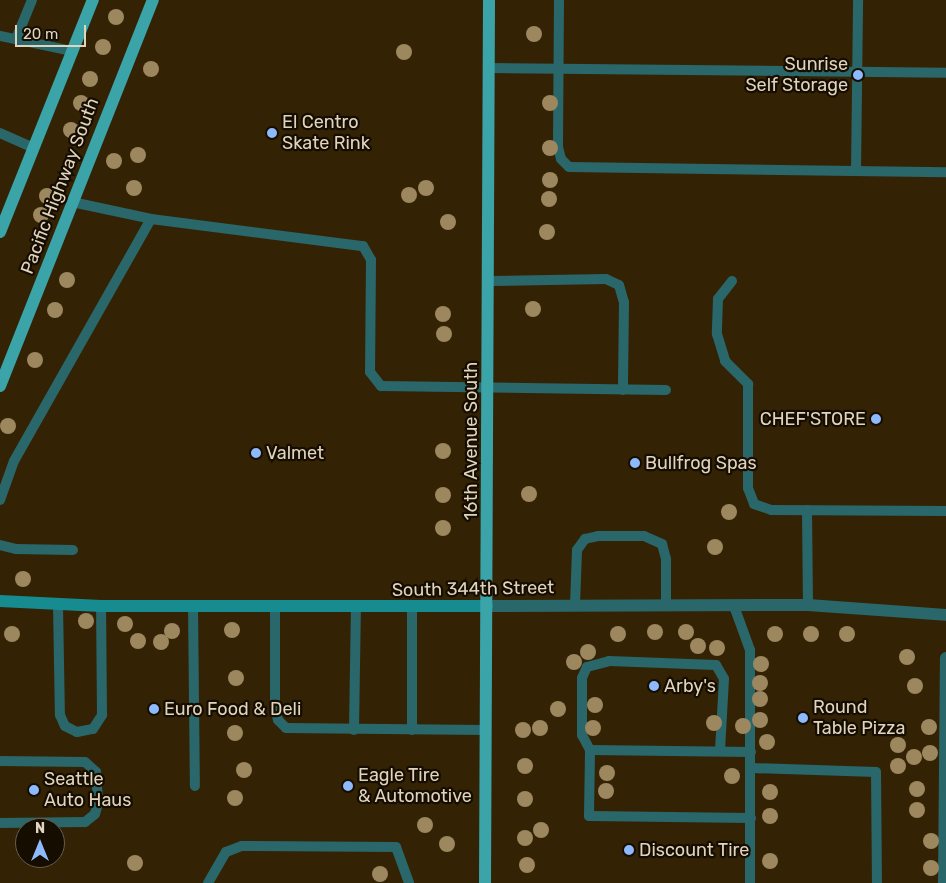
<!DOCTYPE html>
<style>
body{margin:0}
#map{position:relative;width:946px;height:883px;overflow:hidden;background:#332304;font-family:Rubik,sans-serif}
div>[style]{position:absolute}
.lane>*{height:10px;margin:-5px;padding:0 5px;transform-origin:5px;border-radius:5px;background:#2a676a}
.street>*{height:12px;margin:-6px;padding:0 6px;transform-origin:6px;border-radius:6px;background:#2a676a}
.secondary>*{height:12px;margin:-6px;padding:0 6px;transform-origin:6px;border-radius:6px;background:#168c91}
.primary>*{height:12px;margin:-6px;padding:0 6px;transform-origin:6px;border-radius:6px;background:#3aa4a9}
.trees>*{width:16px;height:16px;margin:-8px;border-radius:50%;background:#9d875f}
.dots>*{width:14px;height:14px;translate:-50% -50%;box-sizing:border-box;border:2px solid #160d01;border-radius:50%}
span{translate:-50% -50%;white-space:nowrap;text-align:center;line-height:1.15;-webkit-text-stroke:4.5px #160d01;paint-order:stroke}
.poi-label{font-size:18px;color:#e1d4bf}
.right{translate:-100% -50%;text-align:right}
.left{translate:0 -50%;text-align:left}
.street-label{font-size:18px;color:#e1d4bf}
.north{position:absolute;left:15px;top:818px;width:50px;height:50px;box-sizing:border-box;background:#160d01;border:1px solid #675d4d;border-radius:50%;rotate:0deg;font-size:14px;font-weight:700;line-height:20px;text-align:center;color:#e1d4bf}
.north::after{content:'';display:block;margin:auto;width:18px;height:22px;background:#8eb9fd;clip-path:polygon(50% 0,100% 100%,50% 72%,0 100%)}
.scale{position:absolute;left:15px;top:25px;width:71px;height:22px;box-sizing:border-box;border:2px solid #e1d4bf;border-top:0;padding-left:6px;font-size:15px;line-height:18px;white-space:nowrap;color:#e1d4bf;-webkit-text-stroke:4px #160d01;paint-order:stroke}
</style>
<div id="map">
<div class="lane">
<div style="left:559px;top:0;width:147px;rotate:90.4deg"></div>
<div style="left:558px;top:147px;width:12px;rotate:76deg"></div>
<div style="left:561px;top:159px;width:11px;rotate:45deg"></div>
<div style="left:569px;top:167px;width:377px;rotate:0.8deg"></div>
<div style="left:0;top:36px;width:74px;rotate:11.8deg"></div>
<div style="left:16px;top:39px;width:42px;rotate:-67.7deg"></div>
<div style="left:490px;top:68px;width:456px;rotate:0.6deg"></div>
<div style="left:0;top:133px;width:36px;rotate:24deg"></div>
<div style="left:856px;top:171px;width:171px;rotate:-89.3deg"></div>
<div style="left:72px;top:202px;width:81px;rotate:12.1deg"></div>
<div style="left:151px;top:219px;width:214px;rotate:7.3deg"></div>
<div style="left:363px;top:246px;width:16px;rotate:60deg"></div>
<div style="left:371px;top:260px;width:112px;rotate:90.5deg"></div>
<div style="left:370px;top:372px;width:18px;rotate:52deg"></div>
<div style="left:381px;top:386px;width:285px;rotate:0.8deg"></div>
<div style="left:490px;top:281px;width:116px;rotate:-1deg"></div>
<div style="left:606px;top:279px;width:14px;rotate:25deg"></div>
<div style="left:619px;top:285px;width:18px;rotate:74deg"></div>
<div style="left:624px;top:302px;width:88px;rotate:90.7deg"></div>
<div style="left:732px;top:281px;width:23px;rotate:128deg"></div>
<div style="left:718px;top:299px;width:35px;rotate:92deg"></div>
<div style="left:717px;top:334px;width:28px;rotate:73deg"></div>
<div style="left:725px;top:361px;width:33px;rotate:45deg"></div>
<div style="left:748px;top:384px;width:104px;rotate:90deg"></div>
<div style="left:748px;top:488px;width:17px;rotate:69deg"></div>
<div style="left:754px;top:504px;width:18px;rotate:19deg"></div>
<div style="left:771px;top:510px;width:175px;rotate:0.3deg"></div>
<div style="left:0;top:500px;width:41px;rotate:-70.3deg"></div>
<div style="left:14px;top:461px;width:278px;rotate:-60.5deg"></div>
<div style="left:807px;top:510px;width:95px;rotate:89.4deg"></div>
<div style="left:0;top:545px;width:16px;rotate:14deg"></div>
<div style="left:16px;top:549px;width:57px;rotate:1deg"></div>
<div style="left:58px;top:605px;width:110px;rotate:89deg"></div>
<div style="left:60px;top:715px;width:12px;rotate:66deg"></div>
<div style="left:65px;top:726px;width:13px;rotate:27deg"></div>
<div style="left:77px;top:732px;width:16px;rotate:-11deg"></div>
<div style="left:93px;top:729px;width:17px;rotate:-57deg"></div>
<div style="left:102px;top:715px;width:109px;rotate:-90.5deg"></div>
<div style="left:193px;top:605px;width:181px;rotate:89.4deg"></div>
<div style="left:575px;top:605px;width:55px;rotate:-87.9deg"></div>
<div style="left:577px;top:550px;width:14px;rotate:-54deg"></div>
<div style="left:585px;top:539px;width:13px;rotate:-13deg"></div>
<div style="left:598px;top:536px;width:46px"></div>
<div style="left:644px;top:536px;width:20px;rotate:24deg"></div>
<div style="left:662px;top:544px;width:16px;rotate:75deg"></div>
<div style="left:666px;top:559px;width:46px;rotate:90deg"></div>
<div style="left:275px;top:606px;width:102px;rotate:90deg"></div>
<div style="left:275px;top:708px;width:12px;rotate:76deg"></div>
<div style="left:278px;top:720px;width:11px;rotate:45deg"></div>
<div style="left:286px;top:728px;width:198px;rotate:0.6deg"></div>
<div style="left:734px;top:606px;width:47px;rotate:70deg"></div>
<div style="left:750px;top:650px;width:233px;rotate:90deg"></div>
<div style="left:412px;top:607px;width:123px;rotate:90deg"></div>
<div style="left:354px;top:730px;width:123px;rotate:-89.1deg"></div>
<div style="left:590px;top:750px;width:17px;rotate:-118deg"></div>
<div style="left:582px;top:735px;width:57px;rotate:-90deg"></div>
<div style="left:582px;top:678px;width:12px;rotate:-66deg"></div>
<div style="left:587px;top:667px;width:23px;rotate:-15deg"></div>
<div style="left:609px;top:661px;width:107px;rotate:2.1deg"></div>
<div style="left:716px;top:665px;width:16px;rotate:60deg"></div>
<div style="left:724px;top:679px;width:72px;rotate:93.2deg"></div>
<div style="left:0;top:761px;width:85px;rotate:0.7deg"></div>
<div style="left:85px;top:762px;width:15px;rotate:42deg"></div>
<div style="left:96px;top:772px;width:31px;rotate:86deg"></div>
<div style="left:98px;top:803px;width:11px;rotate:105deg"></div>
<div style="left:95px;top:814px;width:13px;rotate:141deg"></div>
<div style="left:85px;top:822px;width:85px;rotate:179.3deg"></div>
<div style="left:751px;top:768px;width:125px;rotate:1.8deg"></div>
<div style="left:876px;top:772px;width:111px;rotate:89.5deg"></div>
<div style="left:751px;top:818px;width:162px;rotate:-179.3deg"></div>
<div style="left:589px;top:816px;width:66px;rotate:-89.1deg"></div>
<div style="left:590px;top:750px;width:161px;rotate:0.7deg"></div>
<div style="left:208px;top:883px;width:36px;rotate:-60deg"></div>
<div style="left:226px;top:852px;width:17px;rotate:-21deg"></div>
<div style="left:242px;top:846px;width:154px;rotate:0.4deg"></div>
<div style="left:396px;top:847px;width:38px;rotate:70deg"></div>
</div>
<div class="street">
<div style="left:487px;top:606px;width:321px;rotate:-0.2deg"></div>
<div style="left:808px;top:605px;width:138px;rotate:4.1deg"></div>
<div style="left:944px;top:883px;width:225px;rotate:-89.5deg"></div>
</div>
<div class="secondary">
<div style="left:0;top:601px;width:101px;rotate:2.8deg"></div>
<div style="left:101px;top:606px;width:386px"></div>
</div>
<div class="primary">
<div style="left:0;top:232px;width:250px;rotate:-68.2deg"></div>
<div style="left:0;top:386px;width:415px;rotate:-68.4deg"></div>
<div style="left:485px;top:883px;width:883px;rotate:-89.74deg"></div>
</div>
<div class="trees">
<div style="left:116px;top:17px"></div>
<div style="left:534px;top:34px"></div>
<div style="left:103px;top:47px"></div>
<div style="left:404px;top:52px"></div>
<div style="left:151px;top:69px"></div>
<div style="left:90px;top:79px"></div>
<div style="left:81px;top:103px"></div>
<div style="left:550px;top:103px"></div>
<div style="left:71px;top:130px"></div>
<div style="left:550px;top:148px"></div>
<div style="left:138px;top:155px"></div>
<div style="left:114px;top:161px"></div>
<div style="left:550px;top:180px"></div>
<div style="left:134px;top:188px"></div>
<div style="left:426px;top:188px"></div>
<div style="left:409px;top:195px"></div>
<div style="left:47px;top:196px"></div>
<div style="left:549px;top:199px"></div>
<div style="left:41px;top:215px"></div>
<div style="left:448px;top:222px"></div>
<div style="left:547px;top:232px"></div>
<div style="left:67px;top:280px"></div>
<div style="left:533px;top:309px"></div>
<div style="left:55px;top:310px"></div>
<div style="left:443px;top:314px"></div>
<div style="left:444px;top:334px"></div>
<div style="left:35px;top:360px"></div>
<div style="left:8px;top:426px"></div>
<div style="left:443px;top:451px"></div>
<div style="left:529px;top:494px"></div>
<div style="left:443px;top:495px"></div>
<div style="left:729px;top:512px"></div>
<div style="left:443px;top:528px"></div>
<div style="left:715px;top:547px"></div>
<div style="left:23px;top:579px"></div>
<div style="left:86px;top:621px"></div>
<div style="left:125px;top:624px"></div>
<div style="left:232px;top:630px"></div>
<div style="left:172px;top:631px"></div>
<div style="left:655px;top:632px"></div>
<div style="left:686px;top:632px"></div>
<div style="left:12px;top:634px"></div>
<div style="left:618px;top:634px"></div>
<div style="left:775px;top:634px"></div>
<div style="left:811px;top:634px"></div>
<div style="left:847px;top:634px"></div>
<div style="left:138px;top:641px"></div>
<div style="left:161px;top:642px"></div>
<div style="left:698px;top:646px"></div>
<div style="left:717px;top:648px"></div>
<div style="left:588px;top:652px"></div>
<div style="left:907px;top:657px"></div>
<div style="left:574px;top:662px"></div>
<div style="left:761px;top:664px"></div>
<div style="left:236px;top:678px"></div>
<div style="left:760px;top:683px"></div>
<div style="left:915px;top:686px"></div>
<div style="left:760px;top:699px"></div>
<div style="left:595px;top:705px"></div>
<div style="left:558px;top:709px"></div>
<div style="left:760px;top:720px"></div>
<div style="left:714px;top:723px"></div>
<div style="left:743px;top:726px"></div>
<div style="left:929px;top:727px"></div>
<div style="left:540px;top:728px"></div>
<div style="left:593px;top:728px"></div>
<div style="left:523px;top:730px"></div>
<div style="left:235px;top:733px"></div>
<div style="left:767px;top:742px"></div>
<div style="left:898px;top:745px"></div>
<div style="left:930px;top:753px"></div>
<div style="left:914px;top:757px"></div>
<div style="left:525px;top:766px"></div>
<div style="left:898px;top:766px"></div>
<div style="left:244px;top:770px"></div>
<div style="left:607px;top:773px"></div>
<div style="left:732px;top:776px"></div>
<div style="left:917px;top:789px"></div>
<div style="left:606px;top:791px"></div>
<div style="left:770px;top:792px"></div>
<div style="left:235px;top:798px"></div>
<div style="left:525px;top:799px"></div>
<div style="left:917px;top:810px"></div>
<div style="left:770px;top:816px"></div>
<div style="left:425px;top:825px"></div>
<div style="left:541px;top:830px"></div>
<div style="left:525px;top:838px"></div>
<div style="left:931px;top:841px"></div>
<div style="left:447px;top:844px"></div>
<div style="left:770px;top:861px"></div>
<div style="left:135px;top:863px"></div>
<div style="left:527px;top:865px"></div>
<div style="left:931px;top:868px"></div>
<div style="left:380px;top:874px"></div>
</div>
<div class="dots">
<div style="left:858px;top:75px;background:#8eb9fd"></div>
<div style="left:272px;top:133px;background:#8eb9fd"></div>
<div style="left:876px;top:419px;background:#8eb9fd"></div>
<div style="left:256px;top:453px;background:#8eb9fd"></div>
<div style="left:635px;top:463px;background:#8eb9fd"></div>
<div style="left:654px;top:686px;background:#8eb9fd"></div>
<div style="left:154px;top:709px;background:#8eb9fd"></div>
<div style="left:803px;top:718px;background:#8eb9fd"></div>
<div style="left:348px;top:786px;background:#8eb9fd"></div>
<div style="left:34px;top:790px;background:#8eb9fd"></div>
<div style="left:629px;top:850px;background:#8eb9fd"></div>
</div>
<div class="poi-label">
<span class="right" style="left:848px;top:75px">Sunrise<br>Self Storage</span>
<span class="left" style="left:282px;top:133px">El Centro<br>Skate Rink</span>
<span class="right" style="left:866px;top:419px">CHEF'STORE</span>
<span class="left" style="left:266px;top:453px">Valmet</span>
<span class="left" style="left:645px;top:463px">Bullfrog Spas</span>
<span class="left" style="left:664px;top:686px">Arby's</span>
<span class="left" style="left:813px;top:718px">Round<br>Table Pizza</span>
<span class="left" style="left:164px;top:709px">Euro Food &amp; Deli</span>
<span class="left" style="left:358px;top:786px">Eagle Tire<br>&amp; Automotive</span>
<span class="left" style="left:44px;top:790px">Seattle<br>Auto Haus</span>
<span class="left" style="left:639px;top:850px">Discount Tire</span>
</div>
<div class="street-label">
<span style="left:60px;top:186px;rotate:-69deg">Pacific Highway South</span>
<span style="left:471px;top:441px;rotate:-90deg">16th Avenue South</span>
<span style="left:473px;top:589px;rotate:-1deg">South 344th Street</span>
</div>
<div class="north">N</div>
<div class="scale">20 m</div>
</div>
